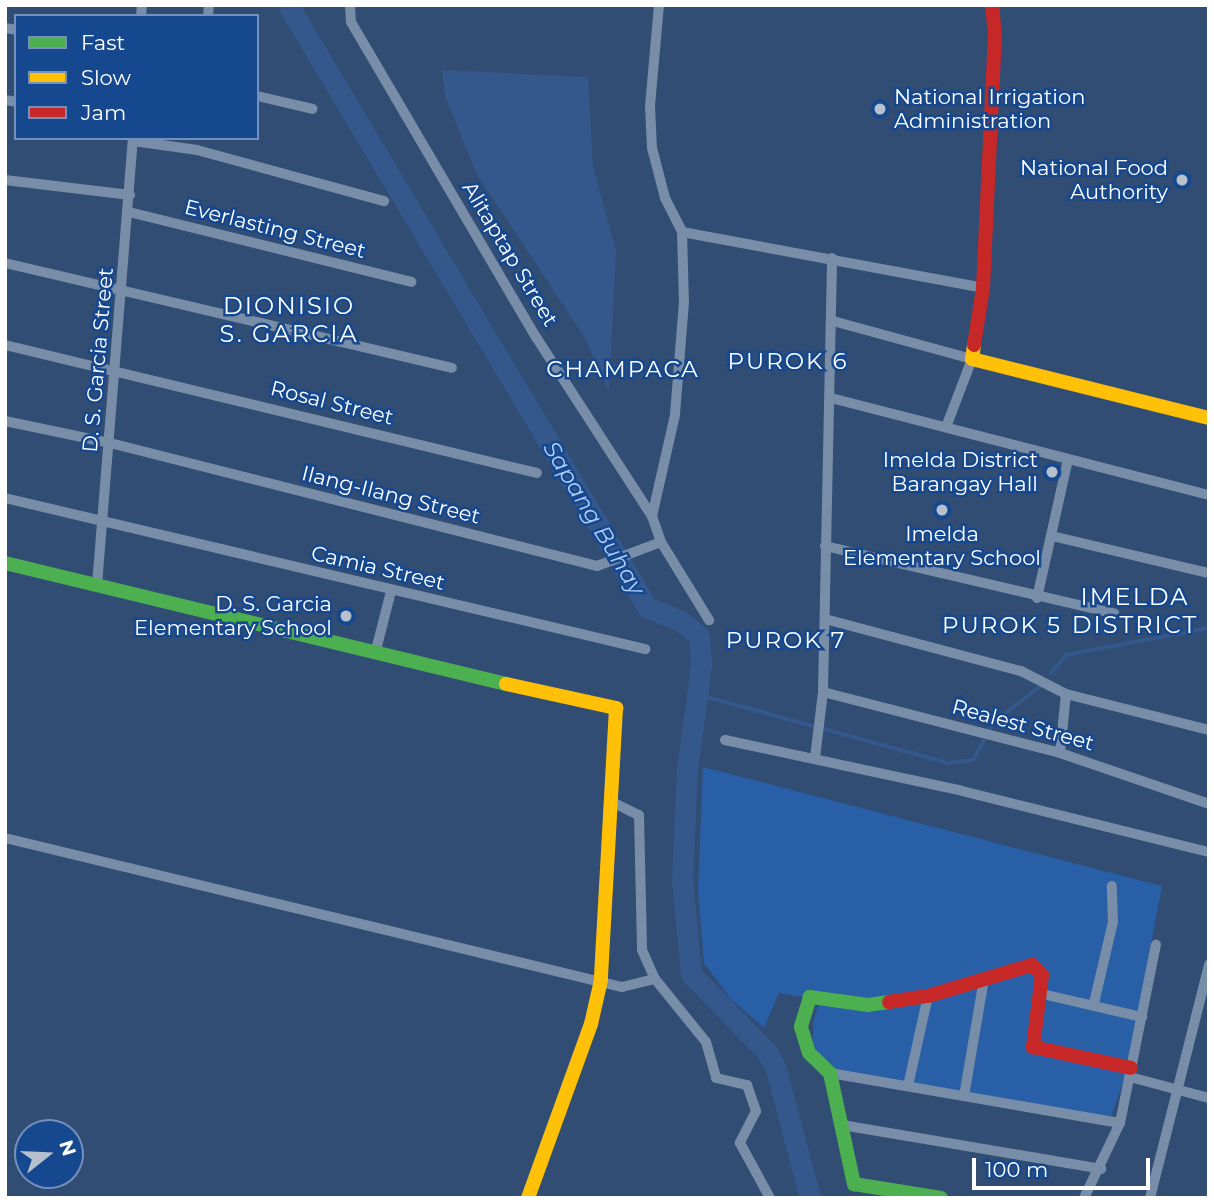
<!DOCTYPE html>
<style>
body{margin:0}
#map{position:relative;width:1214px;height:1203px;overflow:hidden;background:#314d74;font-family:Montserrat,sans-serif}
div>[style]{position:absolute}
.green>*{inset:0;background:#295fa6}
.water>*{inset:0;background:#34588b}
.stream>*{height:3.5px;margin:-1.75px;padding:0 1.75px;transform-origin:1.75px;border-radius:1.75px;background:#34588b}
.river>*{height:21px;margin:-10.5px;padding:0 10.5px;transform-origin:10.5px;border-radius:10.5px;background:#34588b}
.street>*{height:10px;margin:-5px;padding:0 5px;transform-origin:5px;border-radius:5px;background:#788da7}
.fast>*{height:14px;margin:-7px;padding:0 7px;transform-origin:7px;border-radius:7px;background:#4caf50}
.slow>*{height:14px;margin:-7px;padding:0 7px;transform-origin:7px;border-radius:7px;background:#ffc107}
.jam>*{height:14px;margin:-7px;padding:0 7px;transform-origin:7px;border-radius:7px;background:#c62828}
.dots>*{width:19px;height:19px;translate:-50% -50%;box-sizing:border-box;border:4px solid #16488f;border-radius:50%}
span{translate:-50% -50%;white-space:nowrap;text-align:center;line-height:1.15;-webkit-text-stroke:5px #16488f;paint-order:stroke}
.poi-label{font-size:21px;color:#fff}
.left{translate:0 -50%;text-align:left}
.right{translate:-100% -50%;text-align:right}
.street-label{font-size:21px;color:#fff}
.neighbourhood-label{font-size:23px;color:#fff;letter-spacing:2px}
.water-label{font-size:23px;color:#aecef7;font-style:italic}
.quarter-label{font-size:24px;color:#fff;letter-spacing:2px}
.frame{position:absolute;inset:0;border:7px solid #fff;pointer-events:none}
.legend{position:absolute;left:14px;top:14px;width:245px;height:126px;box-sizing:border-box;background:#16488f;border:2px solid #7391bc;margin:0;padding:9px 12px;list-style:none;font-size:21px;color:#fff}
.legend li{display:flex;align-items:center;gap:14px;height:35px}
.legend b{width:35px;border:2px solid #7391bc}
.north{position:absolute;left:14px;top:1119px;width:70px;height:70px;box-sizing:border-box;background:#16488f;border:2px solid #7391bc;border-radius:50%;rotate:72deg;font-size:19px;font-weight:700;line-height:28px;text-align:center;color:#fff}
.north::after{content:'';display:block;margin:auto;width:24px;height:32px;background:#b7c1ce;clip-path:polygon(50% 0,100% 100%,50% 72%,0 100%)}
.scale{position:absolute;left:972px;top:1158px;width:178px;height:32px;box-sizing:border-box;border:4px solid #fff;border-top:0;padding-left:9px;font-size:21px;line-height:24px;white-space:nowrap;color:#fff;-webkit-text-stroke:5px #16488f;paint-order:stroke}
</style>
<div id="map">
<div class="green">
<div style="clip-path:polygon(703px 767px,1162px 886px,1126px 1074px,1111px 1117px,831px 1070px,813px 1046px,813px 1022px,820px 1000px,779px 993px,764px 1028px,730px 998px,704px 963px,698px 891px)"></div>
</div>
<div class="water">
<div style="clip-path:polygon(442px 70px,588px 77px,593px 166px,616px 251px,609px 392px,585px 338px,477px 175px,445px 96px)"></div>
</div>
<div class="stream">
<div style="left:1051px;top:673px;width:23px;rotate:-50deg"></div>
<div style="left:1066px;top:655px;width:146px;rotate:-10.7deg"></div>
<div style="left:696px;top:694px;width:261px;rotate:15.3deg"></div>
<div style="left:948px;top:763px;width:25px;rotate:-7deg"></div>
<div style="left:973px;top:760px;width:45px;rotate:-60.6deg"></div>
<div style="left:995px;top:721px;width:59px;rotate:-37.5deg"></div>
<div style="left:5px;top:1197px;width:3px;rotate:18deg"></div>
</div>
<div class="river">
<div style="left:288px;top:5px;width:701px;rotate:59.19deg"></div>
<div style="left:647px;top:607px;width:38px;rotate:23deg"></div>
<div style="left:682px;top:622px;width:22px;rotate:39deg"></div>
<div style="left:699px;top:636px;width:29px;rotate:86deg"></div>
<div style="left:701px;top:665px;width:106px;rotate:97.6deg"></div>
<div style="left:687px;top:770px;width:109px;rotate:92.6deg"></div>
<div style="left:682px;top:879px;width:95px;rotate:84.6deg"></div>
<div style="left:691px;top:974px;width:107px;rotate:45.8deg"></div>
<div style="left:766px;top:1051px;width:17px;rotate:59deg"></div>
<div style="left:775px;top:1066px;width:137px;rotate:75.1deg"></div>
</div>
<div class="street">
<div style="left:350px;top:5px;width:17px;rotate:87deg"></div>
<div style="left:351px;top:22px;width:365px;rotate:59.6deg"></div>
<div style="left:536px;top:337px;width:213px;rotate:57.1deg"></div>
<div style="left:659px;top:5px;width:101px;rotate:95.1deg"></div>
<div style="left:650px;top:106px;width:42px;rotate:87.3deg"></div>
<div style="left:652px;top:148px;width:52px;rotate:75.4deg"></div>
<div style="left:665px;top:198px;width:38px;rotate:63deg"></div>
<div style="left:682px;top:232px;width:306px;rotate:10.5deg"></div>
<div style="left:141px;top:16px;width:11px;rotate:-85deg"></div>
<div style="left:208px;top:16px;width:11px;rotate:-85deg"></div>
<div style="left:5px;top:28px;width:11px;rotate:10deg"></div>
<div style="left:257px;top:96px;width:57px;rotate:13.1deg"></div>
<div style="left:5px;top:100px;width:11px;rotate:10deg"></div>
<div style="left:133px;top:141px;width:65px;rotate:8deg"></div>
<div style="left:197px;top:150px;width:194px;rotate:15.3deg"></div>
<div style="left:5px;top:180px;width:126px;rotate:6.8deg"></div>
<div style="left:129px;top:212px;width:291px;rotate:13.9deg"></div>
<div style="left:682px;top:232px;width:70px;rotate:88.4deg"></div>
<div style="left:684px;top:302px;width:113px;rotate:94.6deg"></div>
<div style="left:675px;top:415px;width:104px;rotate:102.8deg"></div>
<div style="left:652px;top:516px;width:28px;rotate:71deg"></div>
<div style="left:661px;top:542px;width:92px;rotate:58.4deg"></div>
<div style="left:5px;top:263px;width:459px;rotate:13.2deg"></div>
<div style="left:833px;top:321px;width:144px;rotate:15.3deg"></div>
<div style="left:972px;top:359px;width:73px;rotate:110.9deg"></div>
<div style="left:5px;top:345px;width:547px;rotate:13.53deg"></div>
<div style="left:831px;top:398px;width:390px;rotate:14.4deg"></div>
<div style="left:5px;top:421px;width:107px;rotate:11.8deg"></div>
<div style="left:110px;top:443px;width:502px;rotate:14.17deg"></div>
<div style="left:597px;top:566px;width:68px;rotate:-20.6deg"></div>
<div style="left:5px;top:498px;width:658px;rotate:13.28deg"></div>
<div style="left:1052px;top:536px;width:161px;rotate:13.3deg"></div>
<div style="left:825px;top:546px;width:297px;rotate:13.1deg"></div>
<div style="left:97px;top:585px;width:448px;rotate:-85.4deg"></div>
<div style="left:1037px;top:598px;width:142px;rotate:-77.4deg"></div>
<div style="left:825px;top:619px;width:203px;rotate:14.9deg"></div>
<div style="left:1021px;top:671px;width:51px;rotate:27.1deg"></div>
<div style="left:1066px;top:694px;width:147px;rotate:14.1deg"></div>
<div style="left:375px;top:654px;width:65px;rotate:-75.7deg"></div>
<div style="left:823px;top:692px;width:245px;rotate:14.4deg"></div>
<div style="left:1060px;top:753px;width:157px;rotate:18.9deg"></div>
<div style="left:725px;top:740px;width:242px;rotate:12.1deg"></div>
<div style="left:962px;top:791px;width:254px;rotate:13.9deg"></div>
<div style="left:1060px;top:753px;width:59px;rotate:-84.2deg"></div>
<div style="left:815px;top:758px;width:66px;rotate:-83.1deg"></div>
<div style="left:823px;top:692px;width:434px;rotate:-88.8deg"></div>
<div style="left:612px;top:802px;width:30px;rotate:26deg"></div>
<div style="left:639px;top:815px;width:135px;rotate:88.7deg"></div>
<div style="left:642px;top:950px;width:32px;rotate:66deg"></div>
<div style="left:655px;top:979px;width:81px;rotate:51deg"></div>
<div style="left:706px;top:1042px;width:37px;rotate:74deg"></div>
<div style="left:716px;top:1078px;width:32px;rotate:13deg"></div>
<div style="left:747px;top:1085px;width:28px;rotate:71deg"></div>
<div style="left:756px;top:1111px;width:36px;rotate:117deg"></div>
<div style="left:740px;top:1143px;width:63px;rotate:61.4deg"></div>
<div style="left:5px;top:838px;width:635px;rotate:13.58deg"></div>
<div style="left:622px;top:987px;width:34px;rotate:-14deg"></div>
<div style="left:1038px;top:993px;width:107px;rotate:13deg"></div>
<div style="left:1094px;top:1003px;width:83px;rotate:-76.8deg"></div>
<div style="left:1113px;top:922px;width:36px;rotate:-92deg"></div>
<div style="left:830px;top:1073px;width:294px;rotate:9.8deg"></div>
<div style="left:1130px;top:1077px;width:82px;rotate:14.9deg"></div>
<div style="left:908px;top:1086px;width:92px;rotate:-77.5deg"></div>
<div style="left:964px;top:1096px;width:119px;rotate:-80.3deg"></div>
<div style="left:842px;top:1125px;width:263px;rotate:9.6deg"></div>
<div style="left:1084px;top:1198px;width:83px;rotate:-64.4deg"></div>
<div style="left:1120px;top:1123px;width:182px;rotate:-78.6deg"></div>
<div style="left:1150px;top:1198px;width:241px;rotate:-75.8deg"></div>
</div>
<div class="fast">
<div style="left:5px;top:563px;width:515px;rotate:13.58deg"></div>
<div style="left:889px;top:1002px;width:21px;rotate:172deg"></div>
<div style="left:868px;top:1005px;width:59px;rotate:-172.1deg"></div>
<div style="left:810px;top:997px;width:31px;rotate:107deg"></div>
<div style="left:801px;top:1027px;width:27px;rotate:73deg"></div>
<div style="left:809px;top:1053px;width:29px;rotate:44deg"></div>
<div style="left:830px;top:1073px;width:114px;rotate:77.8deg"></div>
<div style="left:854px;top:1184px;width:88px;rotate:9.1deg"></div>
</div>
<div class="slow">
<div style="left:974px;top:345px;width:14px;rotate:98deg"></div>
<div style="left:972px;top:359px;width:244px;rotate:14deg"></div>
<div style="left:506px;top:684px;width:113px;rotate:12.3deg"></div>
<div style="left:616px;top:708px;width:272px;rotate:93.2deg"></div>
<div style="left:601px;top:980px;width:45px;rotate:102.8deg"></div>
<div style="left:591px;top:1024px;width:185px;rotate:109.9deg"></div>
</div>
<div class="jam">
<div style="left:974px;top:345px;width:58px;rotate:-81deg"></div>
<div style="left:983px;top:288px;width:251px;rotate:-87.3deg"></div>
<div style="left:995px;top:37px;width:32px;rotate:-95deg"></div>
<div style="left:889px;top:1002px;width:39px;rotate:-9deg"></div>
<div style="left:928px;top:996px;width:109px;rotate:-16.6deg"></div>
<div style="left:1032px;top:965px;width:14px;rotate:45deg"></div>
<div style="left:1042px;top:975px;width:73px;rotate:97.1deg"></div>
<div style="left:1033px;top:1047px;width:100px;rotate:12.1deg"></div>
</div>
<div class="dots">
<div style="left:880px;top:109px;background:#b7c1ce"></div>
<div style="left:1182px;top:180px;background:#b7c1ce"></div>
<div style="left:1052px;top:472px;background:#b7c1ce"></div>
<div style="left:942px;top:510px;background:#b7c1ce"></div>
<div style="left:346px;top:616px;background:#b7c1ce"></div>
</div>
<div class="poi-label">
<span class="left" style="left:894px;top:109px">National Irrigation<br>Administration</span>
<span class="right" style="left:1168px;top:180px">National Food<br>Authority</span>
<span class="right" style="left:1038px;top:472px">Imelda District<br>Barangay Hall</span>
<span style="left:942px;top:546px">Imelda<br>Elementary School</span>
<span class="right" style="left:332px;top:616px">D. S. Garcia<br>Elementary School</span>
</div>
<div class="street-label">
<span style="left:275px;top:229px;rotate:14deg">Everlasting Street</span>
<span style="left:510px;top:254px;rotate:59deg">Alitaptap Street</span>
<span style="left:98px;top:360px;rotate:-85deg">D. S. Garcia Street</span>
<span style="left:332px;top:403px;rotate:14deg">Rosal Street</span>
<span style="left:391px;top:495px;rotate:14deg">Ilang-Ilang Street</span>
<span style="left:378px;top:568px;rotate:13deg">Camia Street</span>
<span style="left:1023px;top:725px;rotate:15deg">Realest Street</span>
</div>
<div class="neighbourhood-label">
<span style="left:788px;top:361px">PUROK 6</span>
<span style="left:623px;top:369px">CHAMPACA</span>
<span style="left:1002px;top:625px">PUROK 5</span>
<span style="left:786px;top:640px">PUROK 7</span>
</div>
<div class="water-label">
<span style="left:594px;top:518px;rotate:59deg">Sapang Buhay</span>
</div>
<div class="quarter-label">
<span style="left:289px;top:320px">DIONISIO<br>S. GARCIA</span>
<span style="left:1135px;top:611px">IMELDA<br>DISTRICT</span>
</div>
<div class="frame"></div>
<ul class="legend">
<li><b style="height:9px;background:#4caf50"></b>Fast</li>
<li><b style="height:9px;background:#ffc107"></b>Slow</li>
<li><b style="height:9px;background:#c62828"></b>Jam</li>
</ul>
<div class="north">N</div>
<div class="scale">100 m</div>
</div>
